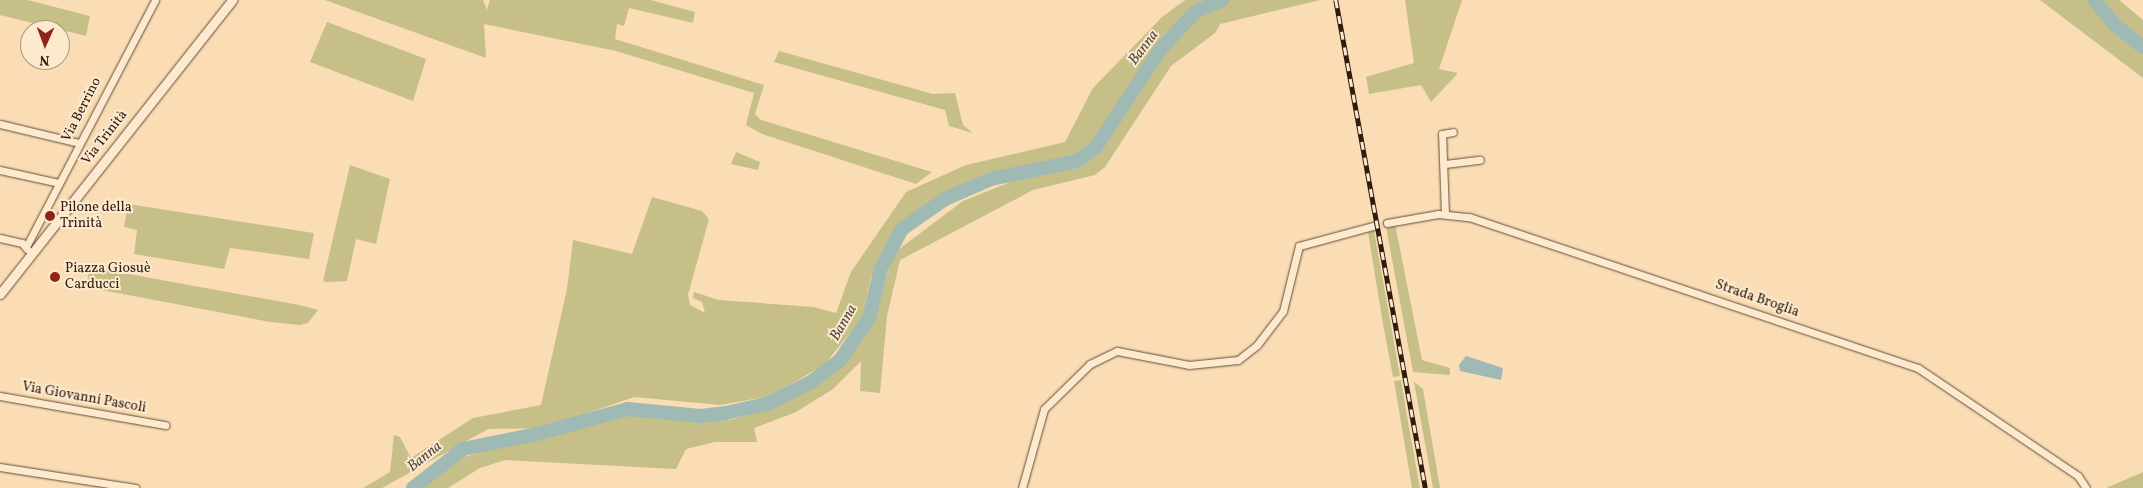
<!DOCTYPE html>
<meta charset="utf-8">
<style>
body{margin:0}
#map{position:relative;width:2143px;height:488px;overflow:hidden;background:#faddb4;font-family:Vollkorn,serif}
div>[style]{position:absolute}
.green>*{inset:0;background:#c6bf87}
.water>*{inset:0;background:#9fbab4}
.river>*{height:14px;margin:-7px;padding:0 7px;transform-origin:7px;border-radius:7px;background:#9fbab4}
.minor-tunnel>*{height:7px;margin-top:-3.5px;transform-origin:0;background:repeating-linear-gradient(90deg,#d1b693 0 7px,transparent 0 10.5px)}
.roads{filter:drop-shadow(0 0 1px #624c38) drop-shadow(0 0 1px #624c38)}
.minor>*{height:7px;margin:-3.5px;padding:0 3.5px;transform-origin:3.5px;border-radius:3.5px;background:#fce9ce}
.tertiary>*{height:9px;margin:-4.5px;padding:0 4.5px;transform-origin:4.5px;border-radius:4.5px;background:#fce9ce}
.rail>*{height:4.5px;margin-top:-2.25px;transform-origin:0;background:repeating-linear-gradient(90deg,#fce9ce 0 8px,#2f1c0e 0 16px);box-sizing:border-box;border-block:1px solid #2f1c0e}
.dots>*{width:14px;height:14px;translate:-50% -50%;box-sizing:border-box;border:2px solid #fce9ce;border-radius:50%}
span{translate:-50% -50%;white-space:nowrap;text-align:center;line-height:1.15;-webkit-text-stroke:4px #fce9ce;paint-order:stroke}
.street-label{font-size:14px;color:#2f1c0e}
.poi-label{font-size:14px;color:#2f1c0e}
.left{translate:0 -50%;text-align:left}
.water-label{font-size:15px;color:#514b40;font-style:italic}
.north{position:absolute;left:20px;top:20px;width:50px;height:50px;box-sizing:border-box;background:#fce9ce;border:1px solid #aa9781;border-radius:50%;rotate:182deg;font-size:14px;font-weight:700;line-height:20px;text-align:center;color:#2f1c0e}
.north::after{content:'';display:block;margin:auto;width:18px;height:22px;background:#8f2418;clip-path:polygon(50% 0,100% 100%,50% 72%,0 100%)}
</style>
<div id="map">
<div class="green">
<div style="clip-path:polygon(0 0,27px 0,90px 16px,86px 36px,0 15px)"></div>
<div style="clip-path:polygon(325px 0,483px 0,487px 10px,490px 0,651px 0,695px 12px,693px 23px,629px 8px,624px 26px,617px 24px,615px 39px,764px 85px,755px 114px,761px 120px,932px 172px,916px 184px,762px 134px,746px 125px,754px 93px,616px 51px,484px 24px,486px 58px)"></div>
<div style="clip-path:polygon(1185px 0,1210px 0,1194px 8px,1158px 44px,1093px 141px,1076px 156px,992px 173px,945px 194px,898px 225px,871px 277px,862px 318px,825px 364px,771px 396px,720px 405px,634px 397px,544px 428px,488px 429px,382px 488px,363px 488px,390px 472px,394px 435px,400px 437px,411px 458px,473px 418px,541px 405px,567px 289px,573px 240px,632px 254px,652px 197px,702px 211px,709px 219px,688px 295px,690px 305px,705px 313px,702px 302px,693px 298px,694px 292px,719px 300px,814px 307px,836px 313px,851px 272px,906px 192px,966px 165px,1065px 142px,1093px 88px,1162px 17px)"></div>
<div style="clip-path:polygon(1229px 0,1320px 0,1220px 24px,1215px 33px,1171px 66px,1105px 167px,1095px 175px,1033px 190px,900px 260px,887px 316px,880px 393px,860px 391px,861px 361px,833px 389px,796px 412px,754px 428px,757px 442px,715px 442px,686px 449px,676px 469px,505px 460px,480px 468px,448px 488px,417px 488px,454px 460px,518px 441px,556px 435px,606px 417px,645px 412px,730px 420px,773px 407px,813px 388px,841px 364px,870px 325px,894px 253px,963px 201px,1023px 177px,1079px 165px,1099px 149px,1161px 55px,1194px 18px)"></div>
<div style="clip-path:polygon(1405px 0,1462px 0,1439px 69px,1458px 73px,1431px 102px,1421px 85px,1369px 94px,1366px 77px,1414px 63px)"></div>
<div style="clip-path:polygon(2040px 0,2119px 0,2143px 20px,2143px 78px)"></div>
<div style="clip-path:polygon(327px 22px,426px 59px,413px 101px,310px 62px)"></div>
<div style="clip-path:polygon(779px 51px,933px 94px,955px 93px,963px 125px,973px 133px,949px 126px,945px 110px,774px 62px)"></div>
<div style="clip-path:polygon(736px 152px,760px 162px,758px 170px,731px 164px)"></div>
<div style="clip-path:polygon(350px 165px,390px 179px,376px 244px,356px 239px,347px 281px,327px 282px,323px 281px)"></div>
<div style="clip-path:polygon(128px 204px,314px 233px,309px 259px,230px 248px,224px 269px,134px 254px,137px 230px,124px 227px)"></div>
<div style="clip-path:polygon(1395px 224px,1422px 360px,1450px 368px,1450px 375px,1413px 372px,1386px 227px)"></div>
<div style="clip-path:polygon(1374px 231px,1400px 376px,1393px 377px,1383px 324px,1368px 232px)"></div>
<div style="clip-path:polygon(90px 267px,299px 305px,318px 310px,308px 323px,300px 325px,270px 322px,86px 287px)"></div>
<div style="clip-path:polygon(1401px 380px,1407px 416px,1420px 488px,1412px 488px,1394px 381px)"></div>
<div style="clip-path:polygon(1414px 382px,1423px 389px,1440px 488px,1433px 488px)"></div>
<div style="clip-path:polygon(2143px 472px,2143px 488px,2106px 488px)"></div>
</div>
<div class="water">
<div style="clip-path:polygon(1466px 356px,1503px 368px,1501px 380px,1460px 371px,1459px 365px)"></div>
</div>
<div class="river">
<div style="left:2094px;top:0;width:33px;rotate:50deg"></div>
<div style="left:2115px;top:25px;width:36px;rotate:38deg"></div>
<div style="left:413px;top:488px;width:63px;rotate:-38deg"></div>
<div style="left:463px;top:449px;width:76px;rotate:-11.5deg"></div>
<div style="left:537px;top:434px;width:94px;rotate:-15.4deg"></div>
<div style="left:628px;top:409px;width:73px;rotate:5.5deg"></div>
<div style="left:701px;top:416px;width:25px;rotate:-7deg"></div>
<div style="left:726px;top:413px;width:45px;rotate:-12.8deg"></div>
<div style="left:770px;top:403px;width:46px;rotate:-27.1deg"></div>
<div style="left:811px;top:382px;width:36px;rotate:-37deg"></div>
<div style="left:840px;top:360px;width:51px;rotate:-55.4deg"></div>
<div style="left:869px;top:318px;width:51px;rotate:-76.5deg"></div>
<div style="left:881px;top:268px;width:44px;rotate:-61.7deg"></div>
<div style="left:902px;top:229px;width:52px;rotate:-34.9deg"></div>
<div style="left:945px;top:199px;width:50px;rotate:-23.5deg"></div>
<div style="left:991px;top:179px;width:88px;rotate:-11.8deg"></div>
<div style="left:1077px;top:161px;width:24px;rotate:-36deg"></div>
<div style="left:1096px;top:147px;width:116px;rotate:-56.6deg"></div>
<div style="left:1160px;top:50px;width:52px;rotate:-47.4deg"></div>
<div style="left:1195px;top:12px;width:30px;rotate:-24deg"></div>
</div>
<div class="minor-tunnel">
<div style="left:1373px;top:226px;width:14px;rotate:-12deg"></div>
</div>
<div class="roads">
<div class="minor">
<div style="left:0;top:124px;width:81px;rotate:13.5deg"></div>
<div style="left:1445px;top:164px;width:35px;rotate:-7deg"></div>
<div style="left:0;top:170px;width:60px;rotate:12.4deg"></div>
<div style="left:1445px;top:214px;width:80px;rotate:-92.1deg"></div>
<div style="left:1442px;top:134px;width:11px;rotate:-10deg"></div>
<div style="left:1387px;top:223px;width:52px;rotate:-10deg"></div>
<div style="left:1438px;top:214px;width:31px;rotate:6deg"></div>
<div style="left:1469px;top:217px;width:474px;rotate:18.6deg"></div>
<div style="left:1918px;top:368px;width:193px;rotate:34deg"></div>
<div style="left:2078px;top:476px;width:14px;rotate:56deg"></div>
<div style="left:0;top:238px;width:23px;rotate:13deg"></div>
<div style="left:22px;top:243px;width:8px;rotate:50deg"></div>
<div style="left:26px;top:247px;width:279px;rotate:-62.4deg"></div>
<div style="left:0;top:396px;width:168px;rotate:10deg"></div>
<div style="left:0;top:467px;width:137px;rotate:8.8deg"></div>
<div style="left:1022px;top:488px;width:82px;rotate:-74.4deg"></div>
<div style="left:1044px;top:409px;width:64px;rotate:-44.4deg"></div>
<div style="left:1090px;top:364px;width:30px;rotate:-26deg"></div>
<div style="left:1117px;top:351px;width:73px;rotate:11deg"></div>
<div style="left:1189px;top:365px;width:49px;rotate:-5.8deg"></div>
<div style="left:1238px;top:360px;width:24px;rotate:-38deg"></div>
<div style="left:1257px;top:345px;width:43px;rotate:-52.6deg"></div>
<div style="left:1283px;top:311px;width:67px;rotate:-76.2deg"></div>
<div style="left:1299px;top:246px;width:77px;rotate:-15.1deg"></div>
</div>
<div class="tertiary">
<div style="left:0;top:294px;width:375px;rotate:-51.7deg"></div>
</div>
</div>
<div class="rail">
<div style="left:1336px;top:0;width:496px;rotate:79.6deg"></div>
</div>
<div class="dots">
<div style="left:50px;top:216px;background:#8f2418"></div>
<div style="left:55px;top:277px;background:#8f2418"></div>
</div>
<div class="street-label">
<span style="left:82px;top:110px;rotate:-63deg">Via Berrino</span>
<span style="left:105px;top:138px;rotate:-52deg">Via Trinità</span>
<span style="left:1757px;top:299px;rotate:19deg">Strada Broglia</span>
<span style="left:84px;top:398px;rotate:10deg">Via Giovanni Pascoli</span>
</div>
<div class="poi-label">
<span class="left" style="left:60px;top:216px">Pilone della<br>Trinità</span>
<span class="left" style="left:65px;top:277px">Piazza Giosuè<br>Carducci</span>
</div>
<div class="water-label">
<span style="left:1144px;top:48px;rotate:-53deg">Banna</span>
<span style="left:844px;top:323px;rotate:-60deg">Banna</span>
<span style="left:425px;top:457px;rotate:-39deg">Banna</span>
</div>
<div class="north">N</div>
</div>
